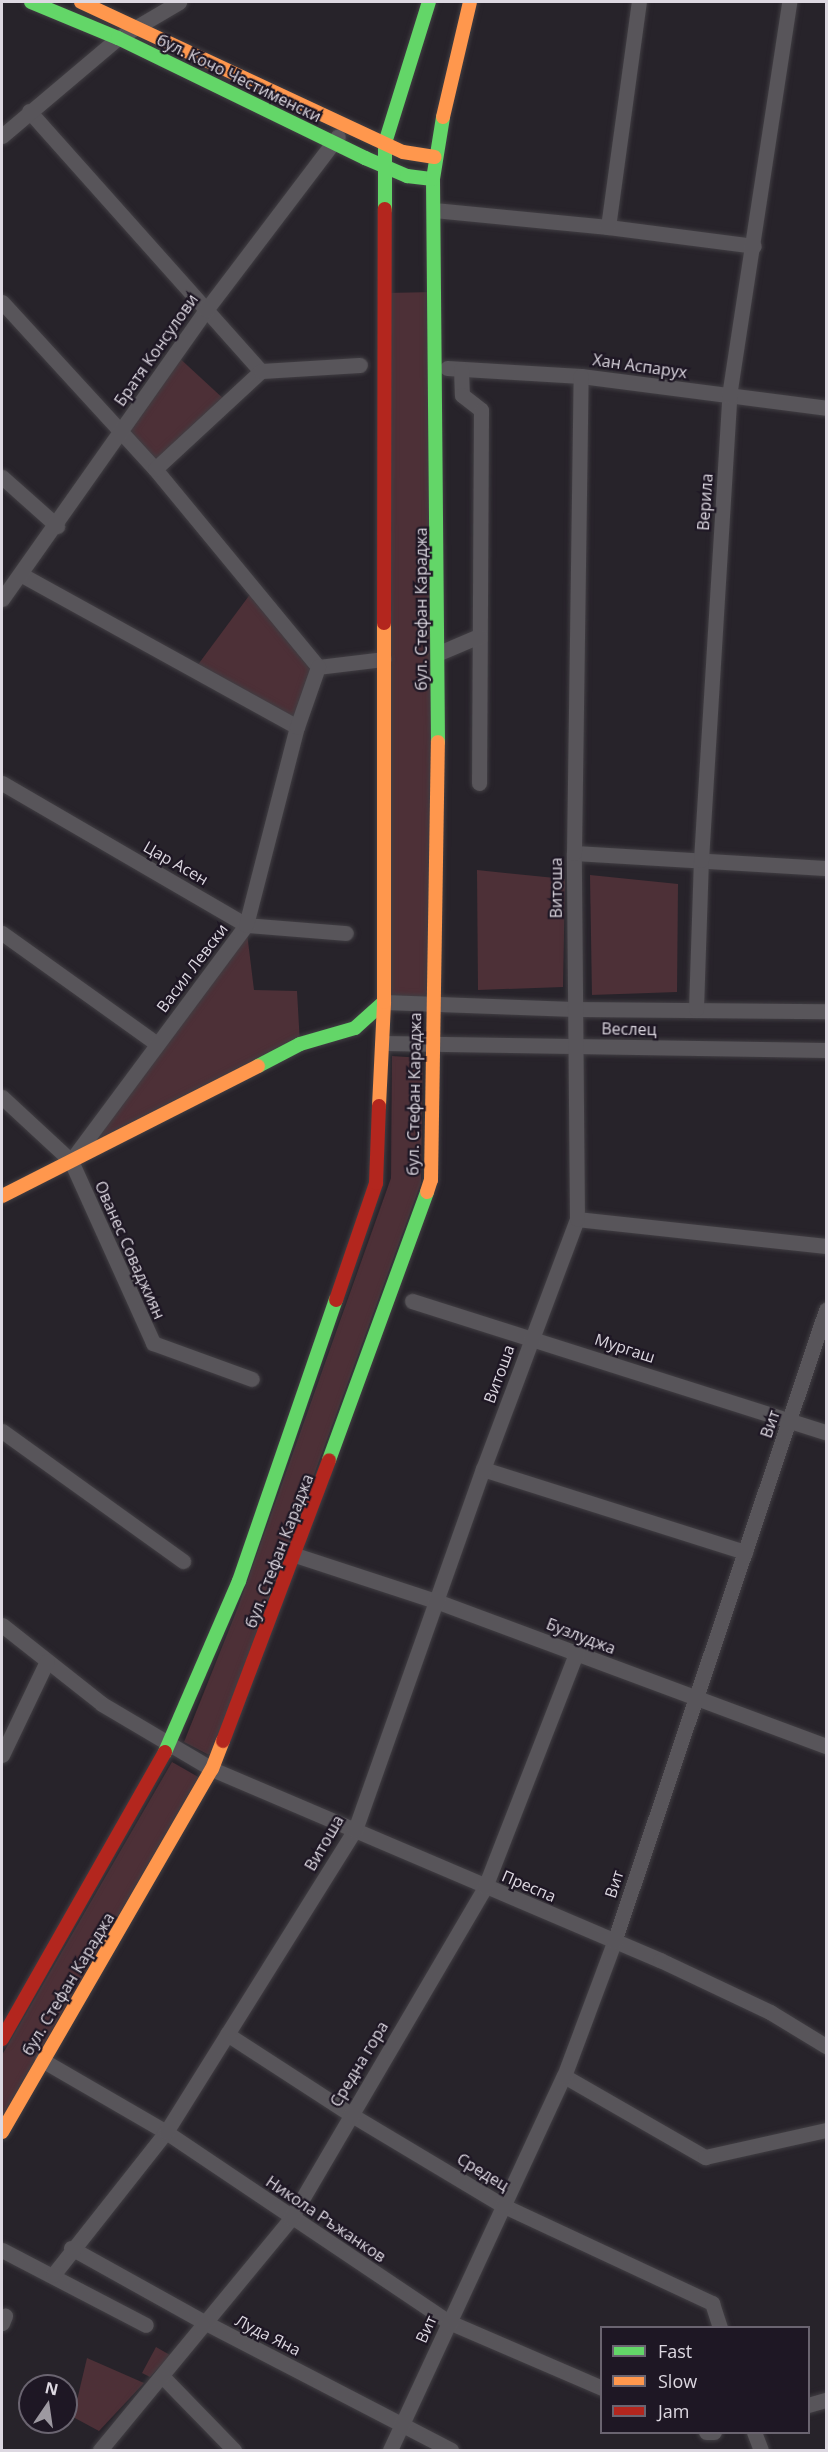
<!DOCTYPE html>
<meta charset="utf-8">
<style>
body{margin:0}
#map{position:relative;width:828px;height:2452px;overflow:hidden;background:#27232a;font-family:"Open Sans",sans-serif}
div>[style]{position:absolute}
.green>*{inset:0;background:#4d3037}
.roads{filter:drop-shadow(0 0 2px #413e43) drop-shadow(0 0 2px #413e43)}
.street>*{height:15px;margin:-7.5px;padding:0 7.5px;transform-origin:7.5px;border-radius:7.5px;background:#58555a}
.fast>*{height:14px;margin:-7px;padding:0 7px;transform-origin:7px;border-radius:7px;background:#63d668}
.slow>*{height:14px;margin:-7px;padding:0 7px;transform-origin:7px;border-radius:7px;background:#ff974d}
.jam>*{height:14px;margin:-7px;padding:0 7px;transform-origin:7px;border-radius:7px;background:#b3261e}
span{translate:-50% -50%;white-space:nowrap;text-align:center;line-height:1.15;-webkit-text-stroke:4.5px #1e1724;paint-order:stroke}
.street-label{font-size:16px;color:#ddd8e1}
.frame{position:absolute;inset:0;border:3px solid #ddd8e1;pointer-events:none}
.legend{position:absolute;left:600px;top:2326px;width:210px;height:108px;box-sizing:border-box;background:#1e1724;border:2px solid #6a6470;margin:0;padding:8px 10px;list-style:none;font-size:18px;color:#ddd8e1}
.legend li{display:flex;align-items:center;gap:12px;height:30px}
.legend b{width:30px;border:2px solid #6a6470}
.north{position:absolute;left:18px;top:2374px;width:60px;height:60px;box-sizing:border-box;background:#1e1724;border:2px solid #6a6470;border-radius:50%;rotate:13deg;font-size:16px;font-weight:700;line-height:24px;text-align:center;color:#ddd8e1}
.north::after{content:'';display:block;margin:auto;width:21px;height:27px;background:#9d99a1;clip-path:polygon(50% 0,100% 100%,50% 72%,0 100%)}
</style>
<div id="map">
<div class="green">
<div style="clip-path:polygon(435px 292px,432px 1004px,384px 1002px,385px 293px)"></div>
<div style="clip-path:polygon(175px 354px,227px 402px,155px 469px,120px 432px)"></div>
<div style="clip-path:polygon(254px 589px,318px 667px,297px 727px,194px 670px)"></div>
<div style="clip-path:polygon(477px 870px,565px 879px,563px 987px,478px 990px)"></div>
<div style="clip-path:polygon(590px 875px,678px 884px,677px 992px,592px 995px)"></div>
<div style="clip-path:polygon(246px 925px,254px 990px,297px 991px,300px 1044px,71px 1161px)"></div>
<div style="clip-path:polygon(392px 1056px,423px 1058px,421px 1183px,211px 1756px,184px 1742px,238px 1607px,391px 1178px)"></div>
<div style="clip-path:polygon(172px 1762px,200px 1778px,2px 2120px,2px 2055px)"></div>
<div style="clip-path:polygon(156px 2347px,170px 2355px,150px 2377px,142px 2373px)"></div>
<div style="clip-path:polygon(87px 2358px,144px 2383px,99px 2431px,73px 2417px)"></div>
</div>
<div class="roads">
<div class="street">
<div style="left:29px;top:111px;width:348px;rotate:48.3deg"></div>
<div style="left:2px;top:136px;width:152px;rotate:-40.2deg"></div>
<div style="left:118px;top:38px;width:71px;rotate:-30.5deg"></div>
<div style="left:434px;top:210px;width:175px;rotate:5.6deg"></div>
<div style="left:608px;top:227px;width:147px;rotate:7.4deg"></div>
<div style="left:608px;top:227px;width:227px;rotate:-82.2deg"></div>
<div style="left:2px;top:302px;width:226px;rotate:47.5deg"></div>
<div style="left:155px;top:469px;width:256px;rotate:50.5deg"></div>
<div style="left:318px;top:667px;width:66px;rotate:-6.9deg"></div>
<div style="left:447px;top:368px;width:134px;rotate:3.4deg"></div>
<div style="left:581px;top:376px;width:247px;rotate:7.4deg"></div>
<div style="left:461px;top:369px;width:26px;rotate:88deg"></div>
<div style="left:462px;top:395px;width:24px;rotate:38deg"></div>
<div style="left:481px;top:410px;width:373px;rotate:90.3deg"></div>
<div style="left:155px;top:469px;width:144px;rotate:-42.8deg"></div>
<div style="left:261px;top:371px;width:99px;rotate:-3.5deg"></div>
<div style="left:2px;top:477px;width:74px;rotate:41.7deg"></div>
<div style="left:22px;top:575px;width:314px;rotate:28.9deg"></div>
<div style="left:2px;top:599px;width:354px;rotate:-54.8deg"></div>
<div style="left:206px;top:310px;width:218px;rotate:-52.8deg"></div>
<div style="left:439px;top:653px;width:43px;rotate:-23deg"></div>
<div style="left:2px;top:783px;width:282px;rotate:30.2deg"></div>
<div style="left:246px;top:925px;width:100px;rotate:4.6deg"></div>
<div style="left:574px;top:853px;width:252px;rotate:3.4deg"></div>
<div style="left:2px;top:933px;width:191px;rotate:35.6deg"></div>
<div style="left:384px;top:1002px;width:190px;rotate:2.1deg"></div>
<div style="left:574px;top:1009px;width:252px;rotate:0.5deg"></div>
<div style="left:696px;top:1009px;width:149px;rotate:-88.1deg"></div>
<div style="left:701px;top:860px;width:465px;rotate:-86.5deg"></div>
<div style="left:729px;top:396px;width:399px;rotate:-81.3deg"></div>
<div style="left:382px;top:1043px;width:444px;rotate:0.9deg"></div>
<div style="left:2px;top:1097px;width:94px;rotate:42.8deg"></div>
<div style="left:71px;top:1161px;width:200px;rotate:65.7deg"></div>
<div style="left:153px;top:1343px;width:105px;rotate:20deg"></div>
<div style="left:73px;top:1158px;width:290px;rotate:-53.4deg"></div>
<div style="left:246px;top:925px;width:204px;rotate:-75.6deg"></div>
<div style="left:297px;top:727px;width:64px;rotate:-70.7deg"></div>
<div style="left:577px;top:1219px;width:250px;rotate:6.2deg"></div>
<div style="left:412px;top:1301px;width:434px;rotate:17.6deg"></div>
<div style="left:2px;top:1431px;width:223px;rotate:35.7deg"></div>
<div style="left:483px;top:1469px;width:275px;rotate:17.6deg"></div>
<div style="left:295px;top:1555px;width:148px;rotate:18.1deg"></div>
<div style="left:436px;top:1601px;width:416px;rotate:20.4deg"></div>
<div style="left:2px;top:1625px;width:127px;rotate:38.3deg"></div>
<div style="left:102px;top:1704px;width:128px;rotate:30.6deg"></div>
<div style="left:212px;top:1769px;width:487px;rotate:23.1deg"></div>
<div style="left:660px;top:1960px;width:122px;rotate:25.3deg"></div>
<div style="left:770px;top:2012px;width:66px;rotate:31.3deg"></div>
<div style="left:2px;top:1755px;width:104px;rotate:-64.4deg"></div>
<div style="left:227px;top:2034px;width:147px;rotate:33deg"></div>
<div style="left:350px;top:2114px;width:179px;rotate:30.9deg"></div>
<div style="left:504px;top:2206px;width:230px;rotate:25deg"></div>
<div style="left:712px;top:2303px;width:26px;rotate:72deg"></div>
<div style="left:42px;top:2060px;width:143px;rotate:30.1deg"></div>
<div style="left:166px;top:2132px;width:341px;rotate:33.9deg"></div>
<div style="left:449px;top:2322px;width:167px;rotate:23.3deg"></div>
<div style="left:564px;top:2076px;width:163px;rotate:29.9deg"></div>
<div style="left:705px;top:2157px;width:124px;rotate:-12.6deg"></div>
<div style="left:71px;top:2248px;width:154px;rotate:29.1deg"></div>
<div style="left:206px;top:2323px;width:276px;rotate:27.4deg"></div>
<div style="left:2px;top:2250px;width:162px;rotate:27.5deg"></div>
<div style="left:53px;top:2275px;width:182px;rotate:-51.7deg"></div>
<div style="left:166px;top:2132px;width:356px;rotate:-58deg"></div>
<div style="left:355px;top:1830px;width:383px;rotate:-70.5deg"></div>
<div style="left:483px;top:1469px;width:267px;rotate:-69.4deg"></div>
<div style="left:577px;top:1219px;width:366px;rotate:-90.5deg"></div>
<div style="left:574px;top:853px;width:477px;rotate:-89.2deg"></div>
<div style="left:2px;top:2323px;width:8px;rotate:-67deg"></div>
<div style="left:163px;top:2377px;width:102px;rotate:45.8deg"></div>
<div style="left:808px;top:2405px;width:19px;rotate:-16deg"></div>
<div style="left:706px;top:2432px;width:8px"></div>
<div style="left:754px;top:2432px;width:19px;rotate:69deg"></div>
<div style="left:100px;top:2450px;width:301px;rotate:-50.5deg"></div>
<div style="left:291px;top:2218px;width:384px;rotate:-59.6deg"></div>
<div style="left:485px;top:1887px;width:251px;rotate:-68.7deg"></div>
<div style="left:390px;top:2450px;width:412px;rotate:-65.1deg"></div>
<div style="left:564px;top:2076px;width:143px;rotate:-69.5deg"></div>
<div style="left:614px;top:1942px;width:667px;rotate:-71.46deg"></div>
</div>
<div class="fast">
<div style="left:31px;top:2px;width:94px;rotate:22.5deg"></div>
<div style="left:118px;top:38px;width:275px;rotate:25.9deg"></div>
<div style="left:365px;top:158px;width:46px;rotate:23.2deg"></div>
<div style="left:407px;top:176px;width:26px;rotate:7deg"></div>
<div style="left:385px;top:209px;width:66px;rotate:-90deg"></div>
<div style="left:385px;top:143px;width:148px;rotate:-72.7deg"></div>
<div style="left:438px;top:742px;width:563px;rotate:-90.51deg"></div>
<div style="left:433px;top:179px;width:63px;rotate:-80.8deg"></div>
<div style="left:258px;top:1066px;width:47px;rotate:-27.6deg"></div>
<div style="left:300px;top:1044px;width:57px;rotate:-16.2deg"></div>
<div style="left:355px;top:1028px;width:39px;rotate:-42deg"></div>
<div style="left:329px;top:1460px;width:285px;rotate:-69.9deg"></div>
<div style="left:165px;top:1752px;width:186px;rotate:-66.6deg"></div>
<div style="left:239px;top:1581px;width:297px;rotate:-71deg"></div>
</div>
<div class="slow">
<div style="left:81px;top:2px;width:355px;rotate:25deg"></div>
<div style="left:403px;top:152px;width:32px;rotate:9deg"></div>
<div style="left:443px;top:117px;width:118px;rotate:-76.8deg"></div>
<div style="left:379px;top:1106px;width:104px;rotate:-87.2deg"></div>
<div style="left:384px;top:1002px;width:379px;rotate:-90deg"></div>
<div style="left:427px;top:1192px;width:13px;rotate:-72deg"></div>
<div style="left:431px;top:1180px;width:438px;rotate:-89.1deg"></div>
<div style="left:2px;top:1196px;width:287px;rotate:-26.9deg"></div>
<div style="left:2px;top:2132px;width:419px;rotate:-60deg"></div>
<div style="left:212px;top:1769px;width:30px;rotate:-69deg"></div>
</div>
<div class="jam">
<div style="left:384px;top:623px;width:414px;rotate:-89.9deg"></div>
<div style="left:336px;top:1300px;width:124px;rotate:-71.1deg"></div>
<div style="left:376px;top:1183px;width:77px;rotate:-87.8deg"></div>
<div style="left:223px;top:1741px;width:300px;rotate:-69.3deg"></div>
<div style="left:2px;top:2039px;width:330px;rotate:-60.4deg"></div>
</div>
</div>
<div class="street-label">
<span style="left:239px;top:78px;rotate:26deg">бул. Кочо Честименски</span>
<span style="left:156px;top:350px;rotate:-55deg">Братя Консулови</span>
<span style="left:640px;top:366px;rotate:8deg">Хан Аспарух</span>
<span style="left:705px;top:502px;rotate:-86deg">Верила</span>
<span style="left:421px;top:609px;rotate:-90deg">бул. Стефан Караджа</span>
<span style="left:176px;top:863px;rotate:30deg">Цар Асен</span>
<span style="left:556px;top:888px;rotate:-90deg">Витоша</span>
<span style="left:192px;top:968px;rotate:-53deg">Васил Левски</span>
<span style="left:629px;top:1029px;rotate:1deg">Веслец</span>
<span style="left:414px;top:1094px;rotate:-89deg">бул. Стефан Караджа</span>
<span style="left:130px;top:1250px;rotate:66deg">Ованес Соваджиян</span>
<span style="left:625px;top:1348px;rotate:18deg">Мургаш</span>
<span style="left:499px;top:1374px;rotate:-70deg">Витоша</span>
<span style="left:770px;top:1424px;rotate:-71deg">Вит</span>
<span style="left:279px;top:1551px;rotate:-69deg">бул. Стефан Караджа</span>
<span style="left:581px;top:1636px;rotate:21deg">Бузлуджа</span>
<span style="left:324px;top:1843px;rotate:-60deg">Витоша</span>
<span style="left:614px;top:1884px;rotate:-72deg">Вит</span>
<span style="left:529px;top:1886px;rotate:23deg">Преспа</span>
<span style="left:68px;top:1984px;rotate:-59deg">бул. Стефан Караджа</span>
<span style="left:359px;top:2064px;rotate:-59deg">Средна гора</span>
<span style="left:483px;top:2172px;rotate:31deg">Средец</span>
<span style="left:326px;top:2219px;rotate:34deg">Никола Ръжанков</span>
<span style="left:426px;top:2329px;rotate:-66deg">Вит</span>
<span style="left:268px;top:2335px;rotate:27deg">Луда Яна</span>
</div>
<div class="frame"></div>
<ul class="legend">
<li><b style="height:8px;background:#63d668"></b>Fast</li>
<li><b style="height:8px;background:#ff974d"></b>Slow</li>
<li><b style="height:8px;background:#b3261e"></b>Jam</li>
</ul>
<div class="north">N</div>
</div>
